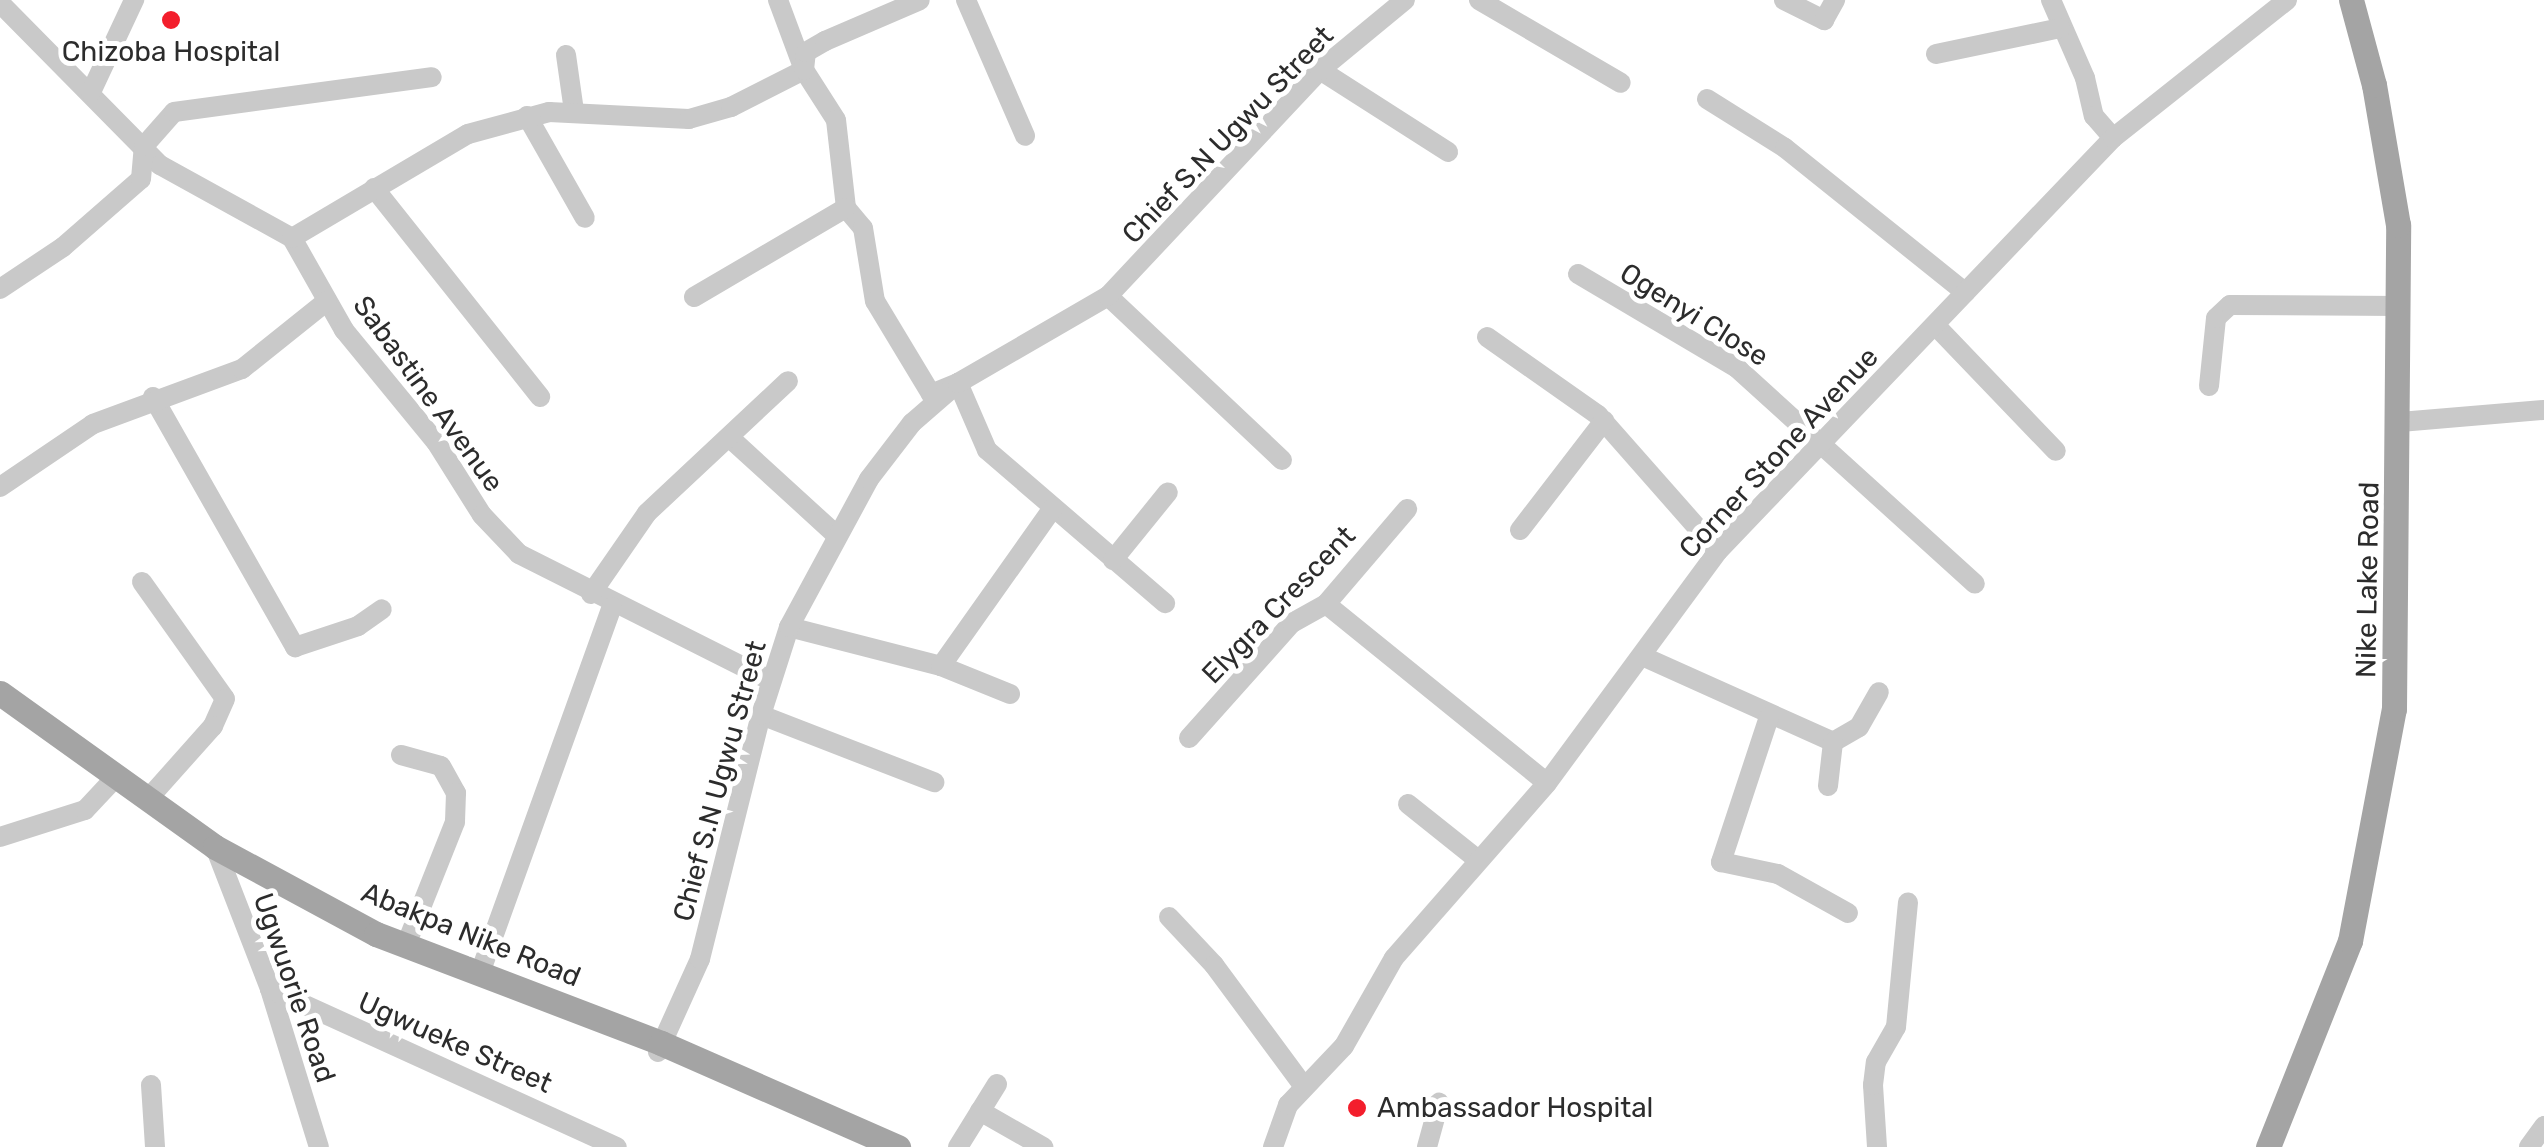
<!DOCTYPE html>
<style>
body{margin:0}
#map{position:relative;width:2544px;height:1147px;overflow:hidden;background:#fff;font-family:Rubik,sans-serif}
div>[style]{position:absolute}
.minor>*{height:20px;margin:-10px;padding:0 10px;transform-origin:10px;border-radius:10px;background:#c9c9c9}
.major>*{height:25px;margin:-12.5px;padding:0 12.5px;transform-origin:12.5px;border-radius:12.5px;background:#a4a4a4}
.dots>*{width:28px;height:28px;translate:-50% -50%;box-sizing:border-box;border:5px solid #fff;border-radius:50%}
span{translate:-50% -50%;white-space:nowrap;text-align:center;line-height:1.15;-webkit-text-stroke:10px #fff;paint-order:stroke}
.poi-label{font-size:28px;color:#2c2c2c}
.left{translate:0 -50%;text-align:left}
.street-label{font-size:28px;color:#2c2c2c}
</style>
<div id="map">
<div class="minor">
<div style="left:778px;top:0;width:75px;rotate:69.6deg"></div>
<div style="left:804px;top:70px;width:59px;rotate:57.4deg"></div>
<div style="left:836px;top:120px;width:89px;rotate:83.5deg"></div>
<div style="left:846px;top:208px;width:26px;rotate:50deg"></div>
<div style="left:863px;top:228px;width:74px;rotate:80.7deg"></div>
<div style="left:875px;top:301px;width:109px;rotate:58.9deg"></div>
<div style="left:931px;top:394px;width:29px;rotate:-22deg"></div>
<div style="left:958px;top:383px;width:73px;rotate:66.6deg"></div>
<div style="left:987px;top:450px;width:235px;rotate:40.7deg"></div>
<div style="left:966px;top:0;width:148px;rotate:66.5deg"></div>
<div style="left:1479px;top:0;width:164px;rotate:30.3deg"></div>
<div style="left:1784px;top:0;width:45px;rotate:26.6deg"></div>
<div style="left:1824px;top:20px;width:23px;rotate:-61deg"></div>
<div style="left:2051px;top:0;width:85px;rotate:66.4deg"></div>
<div style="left:2085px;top:78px;width:39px;rotate:77deg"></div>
<div style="left:2094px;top:116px;width:29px;rotate:49deg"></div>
<div style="left:0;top:3px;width:228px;rotate:45.4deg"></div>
<div style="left:160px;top:165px;width:151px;rotate:28.9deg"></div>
<div style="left:292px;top:238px;width:106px;rotate:60.5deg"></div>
<div style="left:344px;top:330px;width:145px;rotate:50.6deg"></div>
<div style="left:436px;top:442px;width:86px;rotate:57.8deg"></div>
<div style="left:482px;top:515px;width:54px;rotate:46.5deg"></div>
<div style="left:519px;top:554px;width:282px;rotate:26.7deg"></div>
<div style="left:1936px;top:54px;width:127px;rotate:-11.8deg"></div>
<div style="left:566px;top:55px;width:57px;rotate:81.9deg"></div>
<div style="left:1320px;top:70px;width:152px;rotate:32.6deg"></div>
<div style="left:91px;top:92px;width:102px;rotate:-64.9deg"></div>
<div style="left:1707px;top:99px;width:92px;rotate:32.1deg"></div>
<div style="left:1785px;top:148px;width:231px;rotate:38.7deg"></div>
<div style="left:527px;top:116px;width:117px;rotate:60.4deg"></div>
<div style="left:374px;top:188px;width:267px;rotate:51.5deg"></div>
<div style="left:292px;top:238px;width:204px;rotate:-30.6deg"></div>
<div style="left:468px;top:134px;width:84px;rotate:-15.2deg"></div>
<div style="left:549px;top:112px;width:140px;rotate:2.9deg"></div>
<div style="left:689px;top:119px;width:44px;rotate:-15.9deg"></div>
<div style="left:731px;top:107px;width:82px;rotate:-26.9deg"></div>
<div style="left:804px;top:70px;width:18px;rotate:-84deg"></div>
<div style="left:806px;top:52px;width:22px;rotate:-30deg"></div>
<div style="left:825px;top:41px;width:103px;rotate:-23.3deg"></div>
<div style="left:1578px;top:274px;width:185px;rotate:30.6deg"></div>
<div style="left:1737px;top:368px;width:321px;rotate:42.2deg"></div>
<div style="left:0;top:289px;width:76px;rotate:-33.7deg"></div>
<div style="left:63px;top:247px;width:103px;rotate:-41.1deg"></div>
<div style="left:141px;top:179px;width:33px;rotate:-85deg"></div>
<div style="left:144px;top:146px;width:45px;rotate:-48.6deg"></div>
<div style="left:174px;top:112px;width:260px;rotate:-7.7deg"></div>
<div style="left:1108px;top:296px;width:239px;rotate:43.3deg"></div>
<div style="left:694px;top:297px;width:176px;rotate:-30.4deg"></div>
<div style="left:1936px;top:326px;width:173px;rotate:46.2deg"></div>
<div style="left:1487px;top:337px;width:136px;rotate:35.1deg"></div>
<div style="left:1598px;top:415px;width:181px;rotate:48.6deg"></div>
<div style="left:2209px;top:386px;width:68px;rotate:-84.1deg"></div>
<div style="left:2216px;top:318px;width:19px;rotate:-43deg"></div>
<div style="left:2230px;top:305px;width:170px;rotate:0.3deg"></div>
<div style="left:153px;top:397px;width:288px;rotate:60.4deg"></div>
<div style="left:295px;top:647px;width:66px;rotate:-18.4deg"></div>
<div style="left:358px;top:626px;width:29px;rotate:-35deg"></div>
<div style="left:2400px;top:422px;width:144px;rotate:-4.8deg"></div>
<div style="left:730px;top:438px;width:142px;rotate:42.4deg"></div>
<div style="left:0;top:487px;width:112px;rotate:-34.1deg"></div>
<div style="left:93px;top:424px;width:159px;rotate:-20.3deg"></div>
<div style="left:242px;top:369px;width:109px;rotate:-38.7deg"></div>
<div style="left:1520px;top:530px;width:138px;rotate:-52.4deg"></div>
<div style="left:1113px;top:560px;width:87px;rotate:-51deg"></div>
<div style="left:142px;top:582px;width:143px;rotate:54.6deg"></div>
<div style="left:225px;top:699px;width:30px;rotate:114deg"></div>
<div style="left:213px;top:726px;width:99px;rotate:131.7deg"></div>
<div style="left:591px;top:594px;width:98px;rotate:-55.3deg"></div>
<div style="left:647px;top:513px;width:193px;rotate:-43.1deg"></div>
<div style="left:1326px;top:604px;width:284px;rotate:39deg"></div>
<div style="left:789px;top:627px;width:157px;rotate:14.4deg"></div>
<div style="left:1642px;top:656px;width:209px;rotate:24.2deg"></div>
<div style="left:1833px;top:742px;width:30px;rotate:-30deg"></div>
<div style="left:1859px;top:727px;width:40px;rotate:-60.3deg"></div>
<div style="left:1010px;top:694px;width:74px;rotate:-157.9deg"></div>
<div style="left:941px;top:666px;width:194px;rotate:-54.7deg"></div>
<div style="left:761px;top:715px;width:186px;rotate:21.2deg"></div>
<div style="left:1769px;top:717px;width:153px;rotate:108.3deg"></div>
<div style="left:1721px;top:862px;width:58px;rotate:11.9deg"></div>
<div style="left:1778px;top:874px;width:80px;rotate:29.1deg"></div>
<div style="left:1189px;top:738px;width:154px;rotate:-48.2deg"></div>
<div style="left:1292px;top:623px;width:39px;rotate:-29deg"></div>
<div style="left:1326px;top:604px;width:125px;rotate:-49.5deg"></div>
<div style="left:401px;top:755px;width:41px;rotate:15.4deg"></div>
<div style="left:441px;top:766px;width:31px;rotate:61deg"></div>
<div style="left:456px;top:793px;width:29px;rotate:92deg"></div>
<div style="left:455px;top:822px;width:132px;rotate:111.7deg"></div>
<div style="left:1828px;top:786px;width:44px;rotate:-83.5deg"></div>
<div style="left:1408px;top:804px;width:88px;rotate:38.6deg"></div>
<div style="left:0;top:837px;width:89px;rotate:-17.6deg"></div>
<div style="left:85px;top:810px;width:45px;rotate:-46.8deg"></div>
<div style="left:215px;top:847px;width:152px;rotate:68.8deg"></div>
<div style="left:270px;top:989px;width:165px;rotate:72.8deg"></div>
<div style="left:1169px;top:917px;width:66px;rotate:46.8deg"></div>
<div style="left:1214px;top:965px;width:148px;rotate:53.5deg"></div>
<div style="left:480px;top:973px;width:389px;rotate:-70.2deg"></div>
<div style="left:270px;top:989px;width:381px;rotate:24.5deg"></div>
<div style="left:658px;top:1052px;width:102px;rotate:-65.7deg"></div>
<div style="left:700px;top:959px;width:252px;rotate:-76deg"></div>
<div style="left:761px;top:715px;width:92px;rotate:-72.3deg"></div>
<div style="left:789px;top:627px;width:168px;rotate:-61.6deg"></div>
<div style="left:869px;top:479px;width:71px;rotate:-52.5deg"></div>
<div style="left:912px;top:423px;width:61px;rotate:-41deg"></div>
<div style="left:958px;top:383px;width:173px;rotate:-30.1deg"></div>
<div style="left:1108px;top:296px;width:310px;rotate:-46.8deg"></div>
<div style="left:1320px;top:70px;width:110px;rotate:-39.5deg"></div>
<div style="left:151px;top:1085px;width:62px;rotate:86.3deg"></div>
<div style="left:980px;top:1111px;width:73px;rotate:29.7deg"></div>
<div style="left:958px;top:1147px;width:74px;rotate:-58.2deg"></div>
<div style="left:1273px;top:1147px;width:45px;rotate:-70.3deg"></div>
<div style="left:1288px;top:1105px;width:81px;rotate:-46.5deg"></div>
<div style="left:1344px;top:1046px;width:101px;rotate:-60.4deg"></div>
<div style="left:1394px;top:958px;width:232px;rotate:-48.8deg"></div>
<div style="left:1547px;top:783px;width:288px;rotate:-53.6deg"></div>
<div style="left:1718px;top:551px;width:571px;rotate:-46.28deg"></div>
<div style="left:2113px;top:138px;width:222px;rotate:-38.4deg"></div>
<div style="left:1427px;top:1147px;width:46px;rotate:-74.7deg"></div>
<div style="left:1877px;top:1147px;width:62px;rotate:-93.7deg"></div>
<div style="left:1873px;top:1085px;width:23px;rotate:-83deg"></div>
<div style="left:1876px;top:1062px;width:40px;rotate:-60.3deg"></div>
<div style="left:1896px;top:1027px;width:125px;rotate:-84.5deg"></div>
<div style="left:2529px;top:1147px;width:26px;rotate:-54deg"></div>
</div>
<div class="major">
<div style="left:0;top:693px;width:264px;rotate:35.6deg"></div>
<div style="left:215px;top:847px;width:183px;rotate:28.4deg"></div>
<div style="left:376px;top:934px;width:305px;rotate:20.9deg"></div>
<div style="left:661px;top:1043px;width:259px;rotate:23.7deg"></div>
<div style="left:2268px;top:1147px;width:222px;rotate:-68.3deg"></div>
<div style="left:2350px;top:941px;width:236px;rotate:-79.3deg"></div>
<div style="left:2394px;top:709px;width:484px;rotate:-89.5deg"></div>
<div style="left:2398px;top:225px;width:142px;rotate:-99.7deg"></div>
<div style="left:2374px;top:85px;width:88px;rotate:-105.1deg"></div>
</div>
<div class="dots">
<div style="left:171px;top:20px;background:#f31e2c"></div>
<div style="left:1357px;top:1108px;background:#f31e2c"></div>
</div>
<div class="poi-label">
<span style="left:171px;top:52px">Chizoba Hospital</span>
<span class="left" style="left:1377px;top:1108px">Ambassador Hospital</span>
</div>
<div class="street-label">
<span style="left:1228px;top:135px;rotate:-46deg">Chief S.N Ugwu Street</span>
<span style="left:1694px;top:315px;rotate:32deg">Ogenyi Close</span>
<span style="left:428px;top:394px;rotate:54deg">Sabastine Avenue</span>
<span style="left:1779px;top:453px;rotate:-47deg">Corner Stone Avenue</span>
<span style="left:2368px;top:580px;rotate:-89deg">Nike Lake Road</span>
<span style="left:1279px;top:605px;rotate:-46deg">Elygra Crescent</span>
<span style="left:720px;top:781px;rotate:-75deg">Chief S.N Ugwu Street</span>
<span style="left:471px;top:935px;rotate:22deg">Abakpa Nike Road</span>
<span style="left:294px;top:988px;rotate:71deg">Ugwuorie Road</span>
<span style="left:455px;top:1043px;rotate:24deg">Ugwueke Street</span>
</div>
</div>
